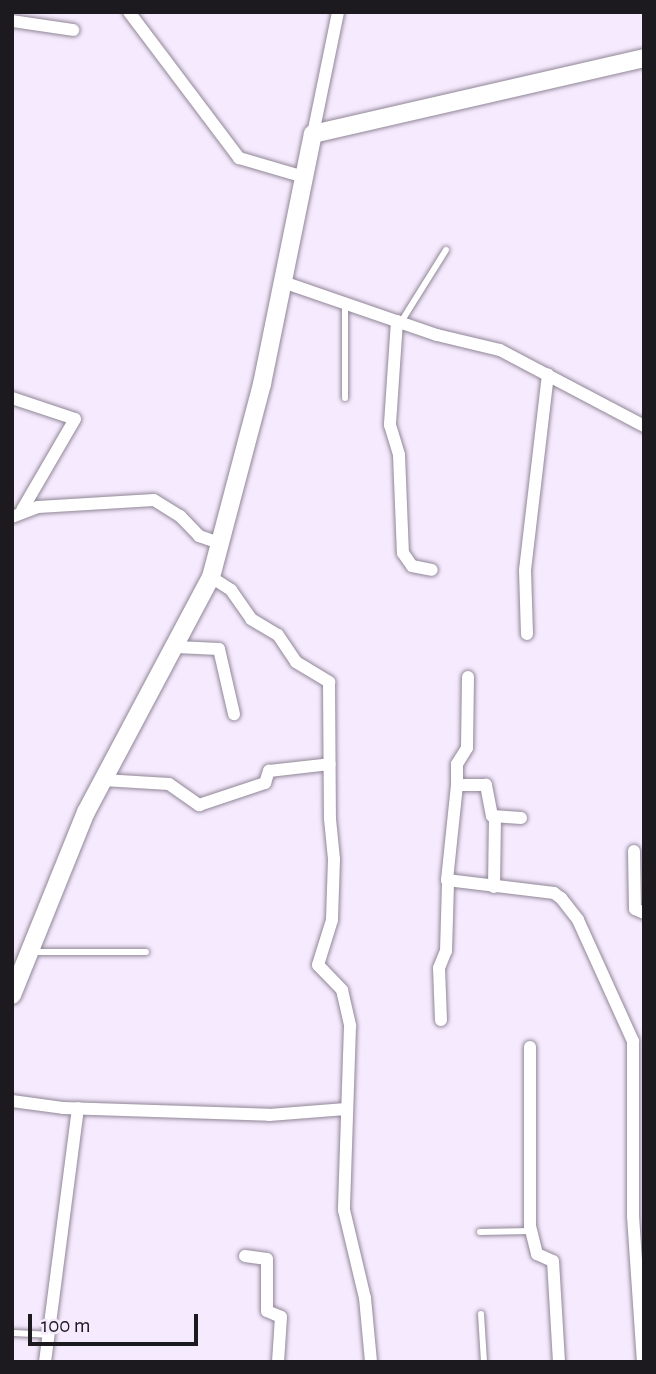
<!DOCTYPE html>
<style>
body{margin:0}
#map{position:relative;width:656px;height:1374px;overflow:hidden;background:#f6ebfe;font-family:"Alegreya Sans",sans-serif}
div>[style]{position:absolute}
.roads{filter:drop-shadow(0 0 2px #908697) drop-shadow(0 0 2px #908697)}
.lane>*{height:6px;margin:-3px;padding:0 3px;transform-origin:3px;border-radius:3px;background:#fff}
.street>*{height:12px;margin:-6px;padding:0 6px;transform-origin:6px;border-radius:6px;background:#fff}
.secondary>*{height:18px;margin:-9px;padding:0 9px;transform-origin:9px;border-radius:9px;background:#fff}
span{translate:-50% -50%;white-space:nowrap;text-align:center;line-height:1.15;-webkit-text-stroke:6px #f6ebfe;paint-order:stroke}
.frame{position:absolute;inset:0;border:14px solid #1c191f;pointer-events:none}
.scale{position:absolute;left:28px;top:1314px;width:170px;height:32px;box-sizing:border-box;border:4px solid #1c191f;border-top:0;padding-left:9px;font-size:21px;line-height:24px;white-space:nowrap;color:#1c191f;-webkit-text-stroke:5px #f6ebfe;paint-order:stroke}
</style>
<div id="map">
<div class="roads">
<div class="lane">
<div style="left:401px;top:322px;width:85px;rotate:-58deg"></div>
<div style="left:345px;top:398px;width:94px;rotate:-90deg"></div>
<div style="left:34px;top:952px;width:112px"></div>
<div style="left:480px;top:1232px;width:50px;rotate:-1.1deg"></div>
<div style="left:481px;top:1314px;width:48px;rotate:86.4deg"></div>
<div style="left:12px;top:1333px;width:37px;rotate:3deg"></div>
</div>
<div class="street">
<div style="left:129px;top:12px;width:183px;rotate:53deg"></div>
<div style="left:239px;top:158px;width:68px;rotate:16.3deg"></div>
<div style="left:12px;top:21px;width:62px;rotate:8.4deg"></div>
<div style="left:313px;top:134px;width:125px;rotate:-78.4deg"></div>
<div style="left:283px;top:282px;width:163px;rotate:19deg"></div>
<div style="left:437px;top:335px;width:65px;rotate:13.4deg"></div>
<div style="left:500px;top:350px;width:163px;rotate:27.8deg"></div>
<div style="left:397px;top:321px;width:104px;rotate:93.9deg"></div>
<div style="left:390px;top:425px;width:31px;rotate:73deg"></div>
<div style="left:399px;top:455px;width:98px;rotate:87.7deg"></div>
<div style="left:403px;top:553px;width:16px;rotate:55deg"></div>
<div style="left:412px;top:566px;width:20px;rotate:11deg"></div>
<div style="left:12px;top:398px;width:66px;rotate:18.4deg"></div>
<div style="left:75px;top:419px;width:105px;rotate:120.2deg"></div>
<div style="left:12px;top:517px;width:28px;rotate:-21deg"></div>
<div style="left:38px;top:507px;width:116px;rotate:-3.5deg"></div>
<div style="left:154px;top:500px;width:31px;rotate:32deg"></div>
<div style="left:180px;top:516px;width:28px;rotate:46deg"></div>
<div style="left:199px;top:536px;width:21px;rotate:19deg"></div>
<div style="left:211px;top:577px;width:24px;rotate:33deg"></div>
<div style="left:231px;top:590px;width:35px;rotate:55deg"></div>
<div style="left:251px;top:619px;width:31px;rotate:31deg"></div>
<div style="left:278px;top:635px;width:32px;rotate:56deg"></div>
<div style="left:296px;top:662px;width:39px;rotate:31deg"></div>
<div style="left:329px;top:682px;width:137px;rotate:89.6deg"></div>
<div style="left:330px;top:819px;width:40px;rotate:84.3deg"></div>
<div style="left:334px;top:859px;width:61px;rotate:91.9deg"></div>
<div style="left:332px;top:920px;width:47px;rotate:107.3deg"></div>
<div style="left:318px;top:965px;width:35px;rotate:46deg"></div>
<div style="left:342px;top:990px;width:37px;rotate:77deg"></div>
<div style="left:350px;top:1026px;width:184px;rotate:91.9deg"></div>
<div style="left:344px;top:1210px;width:90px;rotate:76.6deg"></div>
<div style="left:365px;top:1298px;width:64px;rotate:84.6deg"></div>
<div style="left:527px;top:634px;width:64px;rotate:-91.8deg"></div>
<div style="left:525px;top:570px;width:197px;rotate:-83.3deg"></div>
<div style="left:176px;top:647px;width:43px;rotate:2.7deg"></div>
<div style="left:219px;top:649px;width:67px;rotate:77deg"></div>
<div style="left:103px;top:780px;width:66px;rotate:3.5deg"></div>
<div style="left:169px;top:784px;width:37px;rotate:35deg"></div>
<div style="left:199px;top:805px;width:70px;rotate:-18.4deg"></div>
<div style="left:265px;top:783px;width:13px;rotate:-72deg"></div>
<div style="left:269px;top:771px;width:61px;rotate:-6.5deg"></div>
<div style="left:457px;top:785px;width:21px;rotate:-90deg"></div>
<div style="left:457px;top:764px;width:19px;rotate:-58deg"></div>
<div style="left:467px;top:748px;width:71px;rotate:-89.2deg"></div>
<div style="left:521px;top:818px;width:29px;rotate:-176deg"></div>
<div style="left:492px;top:816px;width:32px;rotate:-101deg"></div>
<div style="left:486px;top:785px;width:29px;rotate:180deg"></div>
<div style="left:457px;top:785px;width:96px;rotate:96deg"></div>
<div style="left:447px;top:880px;width:108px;rotate:6.9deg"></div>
<div style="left:554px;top:893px;width:9px;rotate:36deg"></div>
<div style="left:561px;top:898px;width:28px;rotate:52deg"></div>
<div style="left:578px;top:920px;width:133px;rotate:65.6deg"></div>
<div style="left:633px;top:1041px;width:175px;rotate:90deg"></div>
<div style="left:633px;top:1216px;width:146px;rotate:86.1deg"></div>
<div style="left:634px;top:851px;width:58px;rotate:89deg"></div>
<div style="left:635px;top:909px;width:10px;rotate:24deg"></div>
<div style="left:494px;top:887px;width:70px;rotate:-89.2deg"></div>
<div style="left:441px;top:1020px;width:52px;rotate:-92.2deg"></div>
<div style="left:439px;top:968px;width:18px;rotate:-68deg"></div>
<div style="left:446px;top:951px;width:69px;rotate:-88.3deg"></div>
<div style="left:530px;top:1047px;width:179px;rotate:90deg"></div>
<div style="left:530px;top:1226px;width:29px;rotate:76deg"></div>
<div style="left:537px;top:1254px;width:17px;rotate:24deg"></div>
<div style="left:553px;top:1261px;width:101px;rotate:86.6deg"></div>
<div style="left:12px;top:1101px;width:51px;rotate:7.8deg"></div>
<div style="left:63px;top:1108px;width:206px;rotate:1.9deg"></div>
<div style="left:269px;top:1115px;width:77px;rotate:-4.5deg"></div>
<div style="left:245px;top:1256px;width:22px;rotate:8deg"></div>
<div style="left:267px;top:1259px;width:52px;rotate:90deg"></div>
<div style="left:267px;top:1311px;width:15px;rotate:23deg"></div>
<div style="left:281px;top:1317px;width:45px;rotate:93.8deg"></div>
<div style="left:45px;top:1362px;width:256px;rotate:-82.6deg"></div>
</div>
<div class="secondary">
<div style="left:12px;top:995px;width:197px;rotate:-68deg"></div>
<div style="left:86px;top:812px;width:266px;rotate:-62deg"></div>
<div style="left:211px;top:577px;width:200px;rotate:-75.2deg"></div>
<div style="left:262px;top:384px;width:255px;rotate:-78.5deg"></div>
<div style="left:313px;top:134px;width:340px;rotate:-12.9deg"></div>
</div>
</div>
<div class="frame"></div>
<div class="scale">100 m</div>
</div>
